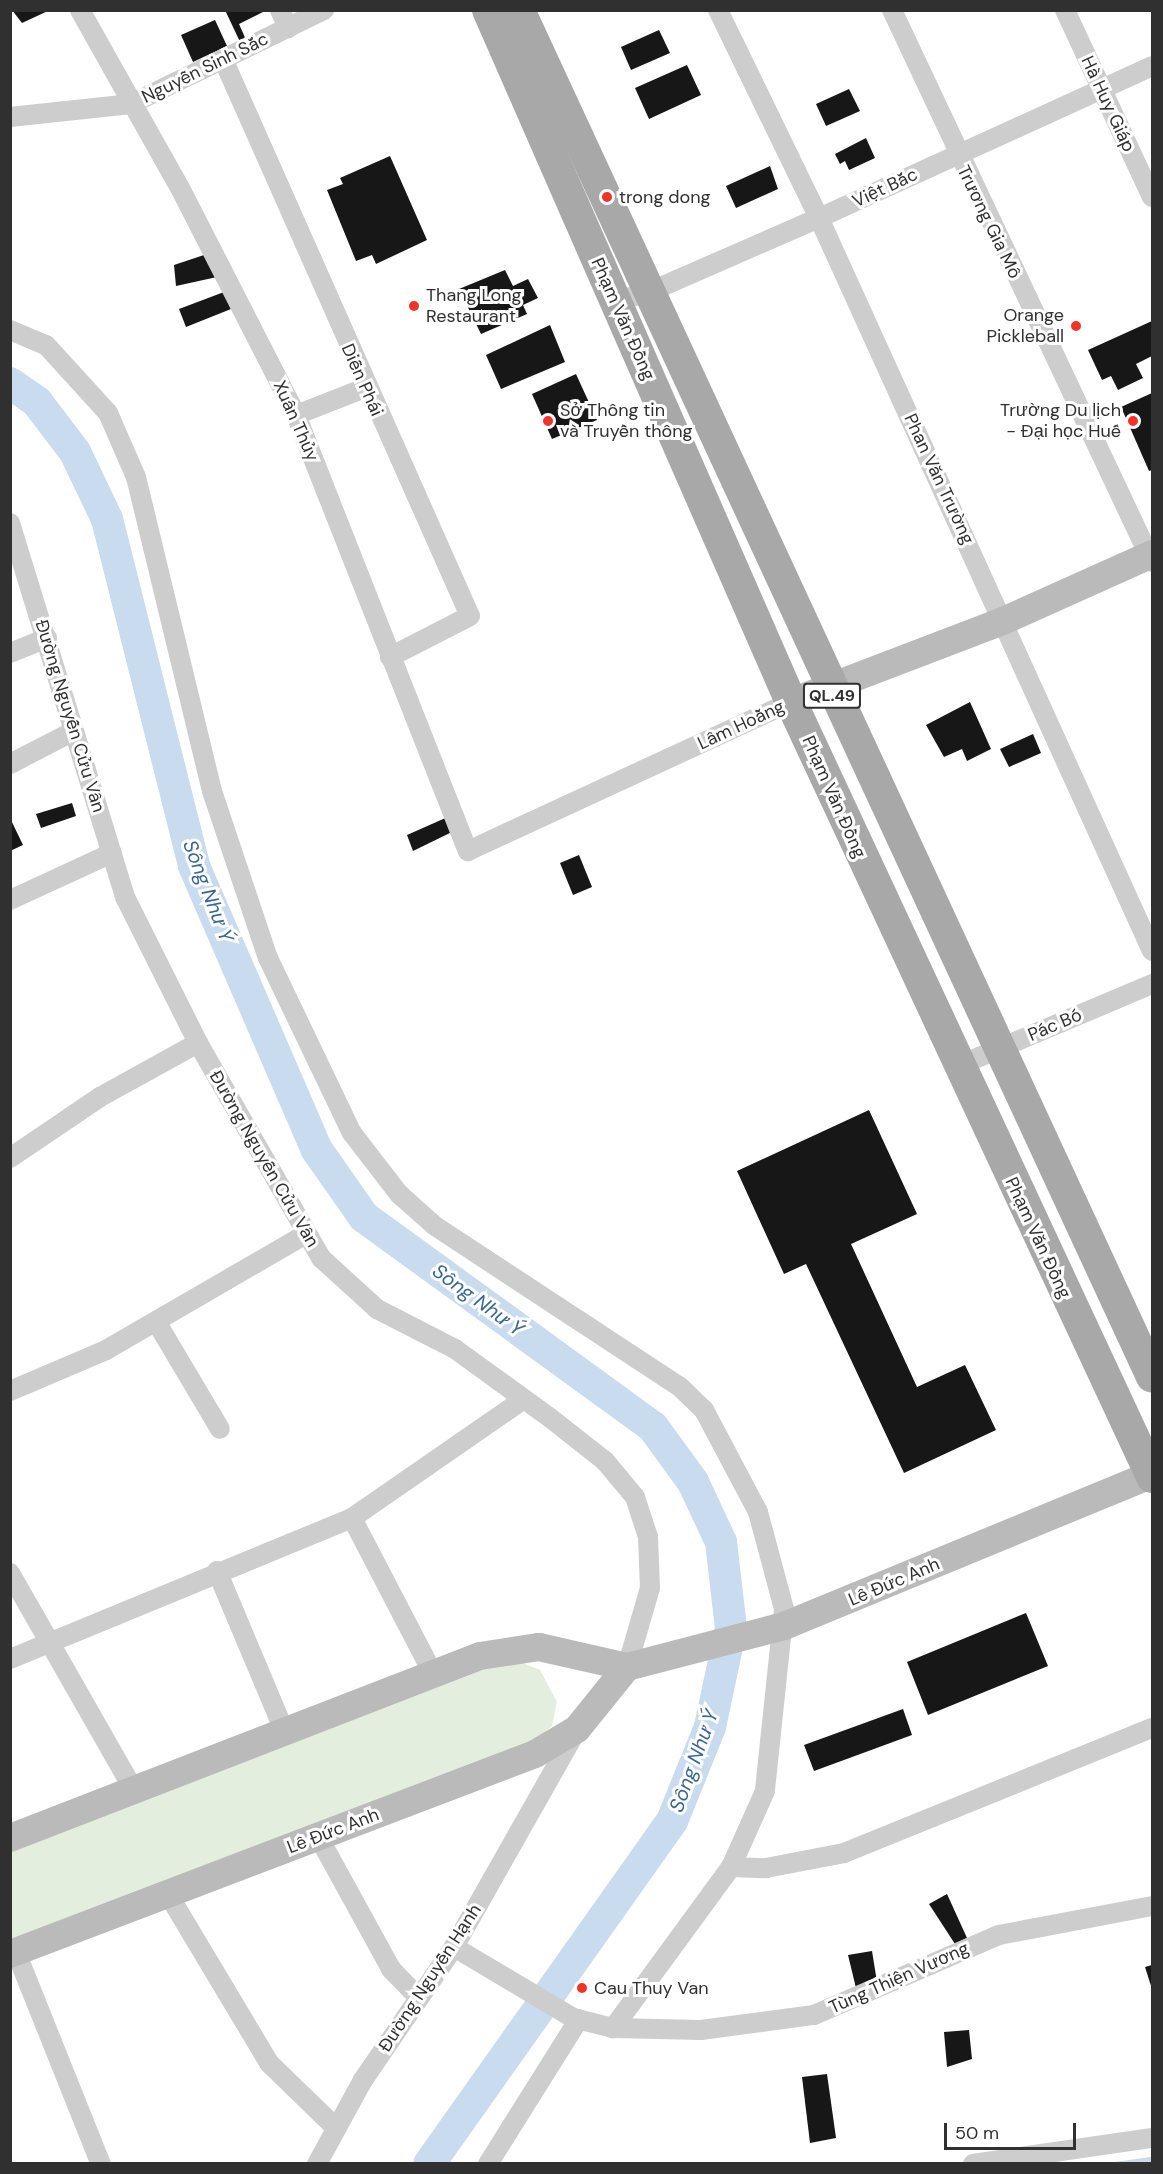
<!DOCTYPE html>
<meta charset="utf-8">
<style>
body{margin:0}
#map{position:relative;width:1163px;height:2174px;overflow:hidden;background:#fff;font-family:"DM Sans",sans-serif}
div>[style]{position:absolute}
.green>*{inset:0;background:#e4eede}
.stream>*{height:5px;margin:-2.5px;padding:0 2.5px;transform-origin:2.5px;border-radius:2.5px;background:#c9dbef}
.river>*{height:32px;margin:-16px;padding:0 16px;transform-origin:16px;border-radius:16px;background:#c9dbef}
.building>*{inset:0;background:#171717}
.street>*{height:20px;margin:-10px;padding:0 10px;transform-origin:10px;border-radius:10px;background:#cdcdcd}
.secondary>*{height:28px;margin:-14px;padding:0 14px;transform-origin:14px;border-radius:14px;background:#bababa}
.primary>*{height:32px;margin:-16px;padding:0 16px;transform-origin:16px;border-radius:16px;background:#a8a8a8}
.dots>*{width:16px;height:16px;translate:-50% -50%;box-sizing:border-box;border:3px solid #fff;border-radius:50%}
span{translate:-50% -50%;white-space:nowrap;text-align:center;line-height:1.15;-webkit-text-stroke:6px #fff;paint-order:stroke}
.shield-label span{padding:2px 4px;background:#fff;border:2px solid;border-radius:4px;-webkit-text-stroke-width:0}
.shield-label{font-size:16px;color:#303030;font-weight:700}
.street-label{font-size:18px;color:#303030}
.poi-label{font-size:18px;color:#303030}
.left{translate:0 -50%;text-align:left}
.right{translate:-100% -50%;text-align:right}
.water-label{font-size:20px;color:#37679a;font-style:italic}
.frame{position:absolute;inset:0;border:12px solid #303030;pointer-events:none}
.scale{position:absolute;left:944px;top:2123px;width:132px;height:27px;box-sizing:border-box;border:3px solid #303030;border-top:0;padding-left:8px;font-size:18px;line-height:21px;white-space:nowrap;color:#303030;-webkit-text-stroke:4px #fff;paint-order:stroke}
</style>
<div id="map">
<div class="green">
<div style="clip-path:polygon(520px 1662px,540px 1670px,557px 1702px,552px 1726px,532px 1743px,11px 1945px,11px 1852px,493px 1666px)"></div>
</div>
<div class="stream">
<div style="left:1115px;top:2164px;width:37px;rotate:-8deg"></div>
</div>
<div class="river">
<div style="left:10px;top:383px;width:33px;rotate:35deg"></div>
<div style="left:37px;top:402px;width:63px;rotate:52.8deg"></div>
<div style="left:75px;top:452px;width:74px;rotate:64.5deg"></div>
<div style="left:107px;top:519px;width:358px;rotate:75.9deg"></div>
<div style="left:194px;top:866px;width:309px;rotate:66.6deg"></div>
<div style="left:317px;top:1150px;width:82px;rotate:55deg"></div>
<div style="left:364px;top:1217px;width:357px;rotate:36deg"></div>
<div style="left:653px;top:1427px;width:68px;rotate:54deg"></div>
<div style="left:693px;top:1482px;width:66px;rotate:65deg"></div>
<div style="left:721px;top:1542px;width:87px;rotate:83.4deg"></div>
<div style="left:731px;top:1628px;width:101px;rotate:102deg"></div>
<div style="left:710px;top:1727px;width:101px;rotate:112deg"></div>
<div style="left:672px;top:1821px;width:420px;rotate:125.3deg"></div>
</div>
<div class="building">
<div style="clip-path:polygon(12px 10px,50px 10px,22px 23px)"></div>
<div style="clip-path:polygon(225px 10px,267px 10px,239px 24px,247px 42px,241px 44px)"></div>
<div style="clip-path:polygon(215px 20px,227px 46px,193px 62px,181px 35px)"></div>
<div style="clip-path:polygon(659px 30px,670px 53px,631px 70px,621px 47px)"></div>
<div style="clip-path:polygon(687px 65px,701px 95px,649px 119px,635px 88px)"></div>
<div style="clip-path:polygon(849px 89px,860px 111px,826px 126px,816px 104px)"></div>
<div style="clip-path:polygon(866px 138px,875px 158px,849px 170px,845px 161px,840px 164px,835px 154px)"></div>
<div style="clip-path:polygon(390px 156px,427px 240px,376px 264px,372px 255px,356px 261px,327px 190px,343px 184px,340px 178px)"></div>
<div style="clip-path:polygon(770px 166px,778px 189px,736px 208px,726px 186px)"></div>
<div style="clip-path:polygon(204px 255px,217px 277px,176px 286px,174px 265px)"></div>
<div style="clip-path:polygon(505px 270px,513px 286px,528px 279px,538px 298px,523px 305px,527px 314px,481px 334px,459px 289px)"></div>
<div style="clip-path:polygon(224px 292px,231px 309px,186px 327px,179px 309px)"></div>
<div style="clip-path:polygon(1152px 321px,1152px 356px,1136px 364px,1143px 378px,1118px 390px,1111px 376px,1102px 380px,1088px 350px)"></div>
<div style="clip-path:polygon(550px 325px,565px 362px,501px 389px,486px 355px)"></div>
<div style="clip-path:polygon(576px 374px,597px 420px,552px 439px,532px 394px)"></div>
<div style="clip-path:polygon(1152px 393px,1152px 470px,1149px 471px,1121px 407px)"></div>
<div style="clip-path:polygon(970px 702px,991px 749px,967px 761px,962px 749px,944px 757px,926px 725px)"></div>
<div style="clip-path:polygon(1033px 734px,1041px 753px,1009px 767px,1000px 749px)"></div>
<div style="clip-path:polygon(72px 803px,76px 816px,41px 828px,36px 814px)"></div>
<div style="clip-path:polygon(450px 816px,456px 830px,413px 851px,407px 835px)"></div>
<div style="clip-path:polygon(10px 818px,23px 845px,10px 851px)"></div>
<div style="clip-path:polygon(579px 855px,592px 887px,573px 895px,560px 863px)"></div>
<div style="clip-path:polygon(869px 1110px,917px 1214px,851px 1244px,917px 1387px,965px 1365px,996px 1430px,904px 1473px,806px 1264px,784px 1274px,737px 1171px)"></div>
<div style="clip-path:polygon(1026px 1613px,1048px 1666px,928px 1715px,907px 1662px)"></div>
<div style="clip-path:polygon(903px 1709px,912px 1735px,814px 1771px,804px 1745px)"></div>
<div style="clip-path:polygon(947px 1894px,967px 1938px,955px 1944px,929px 1904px)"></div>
<div style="clip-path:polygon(872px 1951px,877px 1982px,856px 1988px,848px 1955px)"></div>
<div style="clip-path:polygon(1152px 1965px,1152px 1989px,1145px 1967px)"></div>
<div style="clip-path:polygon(969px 2030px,972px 2059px,947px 2067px,944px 2032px)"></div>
<div style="clip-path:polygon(827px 2074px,836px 2138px,810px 2143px,802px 2077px)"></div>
</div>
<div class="street">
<div style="left:80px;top:10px;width:204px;rotate:60.7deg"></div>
<div style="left:180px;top:188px;width:255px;rotate:62.9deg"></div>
<div style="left:296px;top:415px;width:469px;rotate:68.5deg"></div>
<div style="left:468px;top:851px;width:356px;rotate:-24.8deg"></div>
<div style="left:280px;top:10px;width:20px;rotate:66deg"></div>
<div style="left:718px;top:10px;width:231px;rotate:64.1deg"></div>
<div style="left:819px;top:218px;width:805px;rotate:65.57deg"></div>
<div style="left:892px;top:10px;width:610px;rotate:64.78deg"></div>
<div style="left:1065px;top:10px;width:206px;rotate:65.1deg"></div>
<div style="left:223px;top:59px;width:609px;rotate:66.09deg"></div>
<div style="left:470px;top:616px;width:90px;rotate:152.9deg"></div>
<div style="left:10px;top:117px;width:122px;rotate:-6.1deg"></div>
<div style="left:131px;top:104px;width:215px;rotate:-26deg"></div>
<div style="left:615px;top:301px;width:33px;rotate:-14deg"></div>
<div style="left:647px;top:293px;width:188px;rotate:-23.6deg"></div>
<div style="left:819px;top:218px;width:366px;rotate:-24.5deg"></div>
<div style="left:10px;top:330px;width:39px;rotate:23deg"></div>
<div style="left:46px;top:345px;width:92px;rotate:47.6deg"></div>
<div style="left:108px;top:413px;width:70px;rotate:66.4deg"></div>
<div style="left:136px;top:477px;width:323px;rotate:76.4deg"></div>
<div style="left:212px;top:791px;width:176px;rotate:71.5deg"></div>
<div style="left:268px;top:958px;width:194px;rotate:64.4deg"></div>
<div style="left:352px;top:1133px;width:77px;rotate:52.4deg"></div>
<div style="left:399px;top:1194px;width:48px;rotate:41.6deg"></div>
<div style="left:435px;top:1226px;width:292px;rotate:33.3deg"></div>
<div style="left:679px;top:1386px;width:35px;rotate:44deg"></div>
<div style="left:704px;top:1410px;width:115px;rotate:62.1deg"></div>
<div style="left:758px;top:1512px;width:100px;rotate:75deg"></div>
<div style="left:784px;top:1609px;width:183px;rotate:96deg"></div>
<div style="left:765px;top:1791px;width:83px;rotate:114.1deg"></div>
<div style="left:731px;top:1867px;width:200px;rotate:126.2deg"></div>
<div style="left:296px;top:415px;width:74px;rotate:-21.4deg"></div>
<div style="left:10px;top:523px;width:393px;rotate:72.9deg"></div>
<div style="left:126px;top:899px;width:161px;rotate:63.4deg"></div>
<div style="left:198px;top:1043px;width:248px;rotate:60.2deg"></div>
<div style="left:321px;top:1258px;width:76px;rotate:42.3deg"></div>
<div style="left:377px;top:1309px;width:88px;rotate:27.1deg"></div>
<div style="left:455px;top:1349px;width:116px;rotate:35.9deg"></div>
<div style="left:549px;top:1417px;width:71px;rotate:38.2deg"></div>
<div style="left:605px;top:1461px;width:47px;rotate:50.2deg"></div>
<div style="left:635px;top:1497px;width:42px;rotate:72deg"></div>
<div style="left:648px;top:1537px;width:51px;rotate:87.8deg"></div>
<div style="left:650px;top:1588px;width:82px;rotate:106.2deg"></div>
<div style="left:10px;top:653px;width:40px;rotate:-22deg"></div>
<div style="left:10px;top:764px;width:70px;rotate:-27.3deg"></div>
<div style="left:10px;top:900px;width:112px;rotate:-24.7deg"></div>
<div style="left:958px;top:1066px;width:211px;rotate:-22.9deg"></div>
<div style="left:10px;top:1158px;width:109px;rotate:-34.1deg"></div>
<div style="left:100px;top:1097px;width:112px;rotate:-28.9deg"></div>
<div style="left:157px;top:1323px;width:123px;rotate:59.3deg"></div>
<div style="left:10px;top:1391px;width:104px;rotate:-23.1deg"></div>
<div style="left:106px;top:1350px;width:231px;rotate:-30.1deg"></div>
<div style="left:352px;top:1518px;width:174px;rotate:62.5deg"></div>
<div style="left:217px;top:1571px;width:173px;rotate:67.2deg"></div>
<div style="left:10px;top:1573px;width:250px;rotate:60.3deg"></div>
<div style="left:10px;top:1659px;width:370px;rotate:-22.4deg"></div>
<div style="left:352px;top:1518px;width:209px;rotate:-34.7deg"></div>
<div style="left:318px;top:1836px;width:152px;rotate:61.2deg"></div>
<div style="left:391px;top:1969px;width:37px;rotate:46deg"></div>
<div style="left:731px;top:1867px;width:35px;rotate:2deg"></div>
<div style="left:766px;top:1868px;width:79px;rotate:-10.9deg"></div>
<div style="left:844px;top:1853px;width:332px;rotate:-22.1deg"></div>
<div style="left:168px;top:1894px;width:197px;rotate:59.1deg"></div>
<div style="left:269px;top:2063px;width:93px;rotate:44.1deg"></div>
<div style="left:454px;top:1947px;width:139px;rotate:30.8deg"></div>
<div style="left:573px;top:2018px;width:41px;rotate:14deg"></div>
<div style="left:613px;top:2028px;width:88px;rotate:1.3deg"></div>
<div style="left:701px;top:2030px;width:114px;rotate:-7.6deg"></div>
<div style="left:814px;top:2015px;width:202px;rotate:-23.4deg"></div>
<div style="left:999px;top:1935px;width:156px;rotate:-10.7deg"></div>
<div style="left:16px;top:1952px;width:228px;rotate:68.2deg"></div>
<div style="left:317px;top:2164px;width:96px;rotate:-61.3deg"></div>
<div style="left:363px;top:2080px;width:161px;rotate:-55.6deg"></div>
<div style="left:454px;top:1947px;width:248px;rotate:-60.5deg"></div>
<div style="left:488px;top:2164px;width:171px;rotate:-57.9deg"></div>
<div style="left:973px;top:2164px;width:181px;rotate:-8.3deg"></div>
</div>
<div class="secondary">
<div style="left:791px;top:702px;width:227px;rotate:-20.9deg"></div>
<div style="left:1003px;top:621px;width:163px;rotate:-24.2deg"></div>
<div style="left:10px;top:1838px;width:504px;rotate:-21.17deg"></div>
<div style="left:480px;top:1656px;width:60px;rotate:-8.7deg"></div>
<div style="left:539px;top:1647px;width:90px;rotate:12.8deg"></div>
<div style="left:627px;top:1667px;width:162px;rotate:-14.6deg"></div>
<div style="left:784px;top:1626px;width:397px;rotate:-22.4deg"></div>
<div style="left:10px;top:1954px;width:562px;rotate:-20.85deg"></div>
<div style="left:535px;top:1754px;width:49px;rotate:-30.8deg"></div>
<div style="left:577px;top:1729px;width:80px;rotate:-51.1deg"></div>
</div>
<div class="primary">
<div style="left:488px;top:10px;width:755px;rotate:66.35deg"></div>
<div style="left:791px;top:702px;width:855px;rotate:65.02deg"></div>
<div style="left:519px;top:10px;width:1506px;rotate:65.15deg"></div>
</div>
<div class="dots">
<div style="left:607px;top:197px;background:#f33327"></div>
<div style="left:414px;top:306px;background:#f33327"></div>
<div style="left:1076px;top:326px;background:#f33327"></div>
<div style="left:548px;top:421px;background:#f33327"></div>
<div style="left:1133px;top:421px;background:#f33327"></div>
<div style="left:582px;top:1988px;background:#f33327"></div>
</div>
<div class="shield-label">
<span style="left:832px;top:696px">QL.49</span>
</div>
<div class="street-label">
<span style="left:205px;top:68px;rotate:-26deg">Nguyễn Sinh Sắc</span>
<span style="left:1108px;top:104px;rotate:65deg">Hà Huy Giáp</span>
<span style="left:885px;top:188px;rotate:-25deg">Việt Bắc</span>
<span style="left:989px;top:222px;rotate:64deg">Trương Gia Mô</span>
<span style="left:623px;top:319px;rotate:66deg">Phạm Văn Đồng</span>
<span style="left:362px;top:380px;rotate:66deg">Diễn Phái</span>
<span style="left:296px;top:421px;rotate:66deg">Xuân Thủy</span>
<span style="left:939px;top:479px;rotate:65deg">Phan Văn Trường</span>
<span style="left:70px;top:716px;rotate:73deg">Đường Nguyễn Cửu Vân</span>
<span style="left:741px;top:725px;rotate:-25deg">Lâm Hoằng</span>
<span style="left:834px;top:797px;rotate:66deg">Phạm Văn Đồng</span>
<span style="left:1055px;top:1025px;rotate:-23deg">Pác Bó</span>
<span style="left:264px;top:1159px;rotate:60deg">Đường Nguyễn Cửu Vân</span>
<span style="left:1038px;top:1238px;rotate:65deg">Phạm Văn Đồng</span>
<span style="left:894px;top:1582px;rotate:-23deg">Lê Đức Anh</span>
<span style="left:333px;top:1831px;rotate:-21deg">Lê Đức Anh</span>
<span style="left:430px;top:1978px;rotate:-57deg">Đường Nguyễn Hạnh</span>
<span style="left:899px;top:1978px;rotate:-24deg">Tùng Thiện Vương</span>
</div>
<div class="poi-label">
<span class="left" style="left:619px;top:197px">trong dong</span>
<span class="left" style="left:426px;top:306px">Thang Long<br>Restaurant</span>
<span class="right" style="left:1064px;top:326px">Orange<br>Pickleball</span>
<span class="left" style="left:560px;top:421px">Sở Thông tin<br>và Truyền thông</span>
<span class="right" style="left:1121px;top:421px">Trường Du lịch<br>- Đại học Huế</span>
<span class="left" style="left:594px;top:1988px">Cau Thuy Van</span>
</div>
<div class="water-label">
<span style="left:208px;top:891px;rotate:69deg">Sông Như Ý</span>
<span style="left:478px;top:1300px;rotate:36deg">Sông Như Ý</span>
<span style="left:694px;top:1761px;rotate:-70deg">Sông Như Ý</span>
</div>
<div class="frame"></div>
<div class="scale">50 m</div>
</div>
